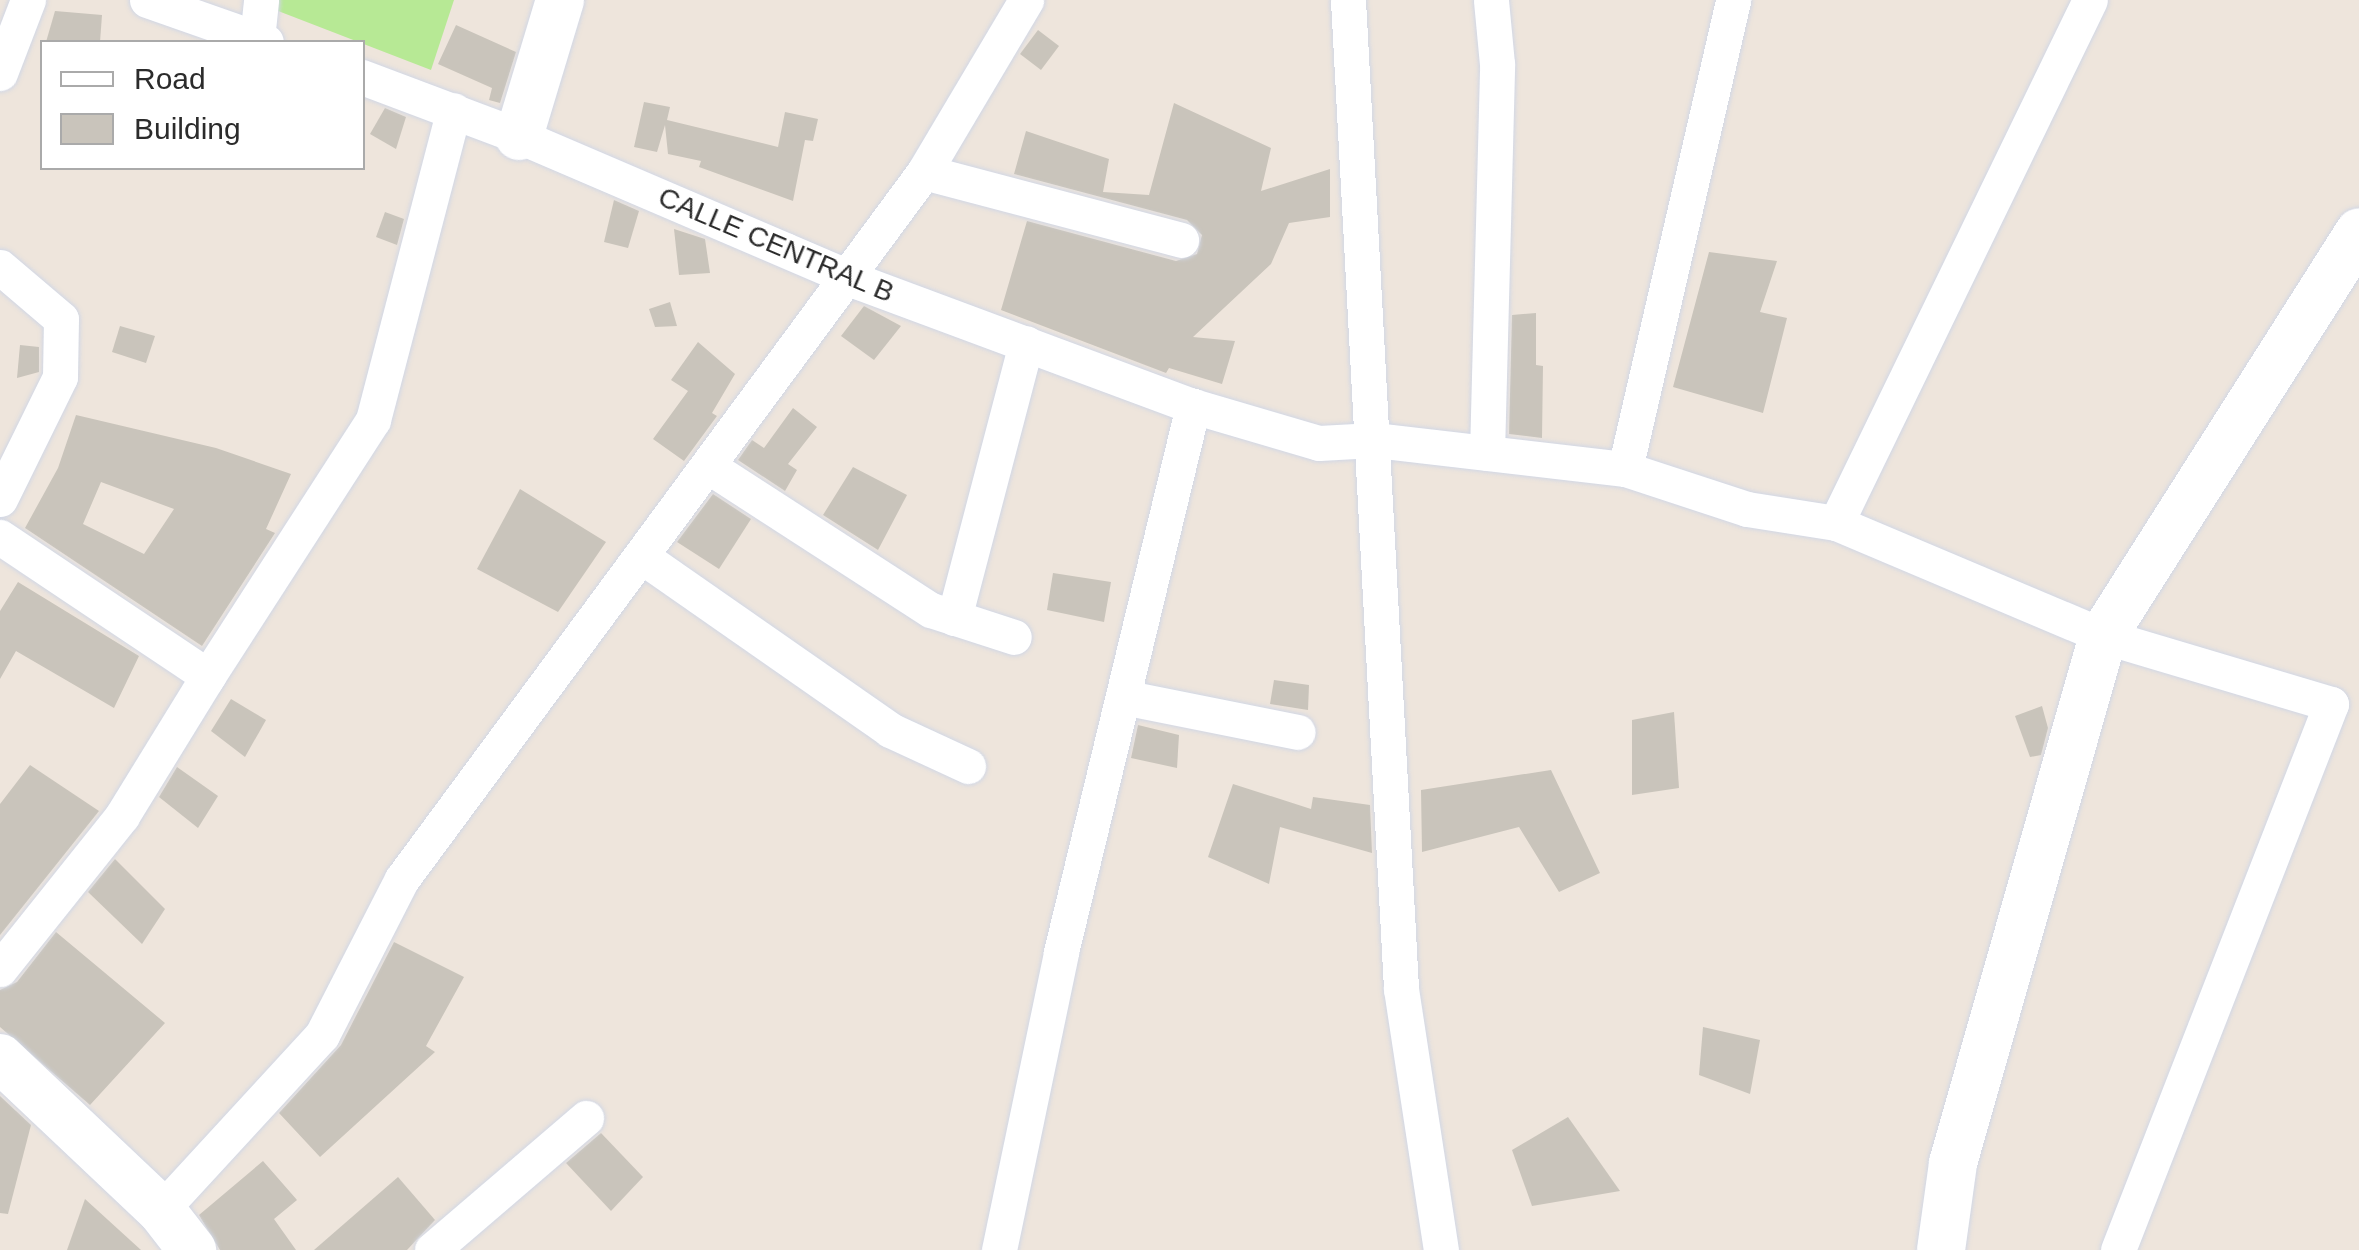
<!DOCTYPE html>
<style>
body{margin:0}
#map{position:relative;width:2359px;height:1250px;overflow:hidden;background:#eee5dc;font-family:Helvetica,sans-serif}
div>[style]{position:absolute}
.green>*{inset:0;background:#b7e995}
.building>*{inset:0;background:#c9c4bb}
.roads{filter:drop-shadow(0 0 2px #d1d7e5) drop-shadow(0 0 2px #d1d7e5)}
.street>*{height:35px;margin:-17.5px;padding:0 17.5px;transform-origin:17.5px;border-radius:17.5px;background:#fff}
.secondary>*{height:48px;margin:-24px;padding:0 24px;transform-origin:24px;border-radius:24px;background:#fff}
span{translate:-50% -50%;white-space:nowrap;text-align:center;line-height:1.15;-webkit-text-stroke:9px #fff;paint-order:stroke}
.street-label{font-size:28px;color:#2b2b2b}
.legend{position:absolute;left:40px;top:40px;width:325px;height:130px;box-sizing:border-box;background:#fff;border:2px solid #aaa;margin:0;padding:12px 18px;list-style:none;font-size:30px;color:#2b2b2b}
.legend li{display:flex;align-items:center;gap:20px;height:50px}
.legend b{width:50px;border:2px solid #aaa}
</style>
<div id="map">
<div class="green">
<div style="clip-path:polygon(275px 0,454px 0,431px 70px,273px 9px)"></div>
</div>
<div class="building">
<div style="clip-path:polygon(55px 11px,102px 15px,100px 42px,46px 42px)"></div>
<div style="clip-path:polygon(456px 25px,516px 52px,500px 103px,489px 100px,492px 88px,438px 64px)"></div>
<div style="clip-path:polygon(1038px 30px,1059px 46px,1041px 70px,1020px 54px)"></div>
<div style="clip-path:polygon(644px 102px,670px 107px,667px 120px,778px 147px,785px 112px,818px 119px,813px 141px,805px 140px,793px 201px,699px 167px,701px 161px,668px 154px,665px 125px,657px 152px,634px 147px)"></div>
<div style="clip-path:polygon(1174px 103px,1271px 148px,1261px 191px,1330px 169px,1330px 217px,1289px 223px,1271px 264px,1193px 337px,1235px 341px,1222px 384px,1169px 368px,1166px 373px,1001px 310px,1027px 221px,1176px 261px,1197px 254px,1202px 235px,1187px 220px,1014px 174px,1026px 131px,1109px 159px,1103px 192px,1149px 195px)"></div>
<div style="clip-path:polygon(385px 108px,406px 117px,396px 149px,370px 134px)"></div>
<div style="clip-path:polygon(614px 200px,639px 211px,628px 248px,604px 242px)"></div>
<div style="clip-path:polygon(385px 212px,404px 219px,397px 245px,376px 237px)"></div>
<div style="clip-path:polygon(674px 229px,705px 239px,710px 273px,679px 275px)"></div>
<div style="clip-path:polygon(1709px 252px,1777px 261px,1760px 312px,1787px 318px,1763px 413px,1673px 387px)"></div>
<div style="clip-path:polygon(670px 302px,677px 326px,655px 327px,649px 309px)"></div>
<div style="clip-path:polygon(864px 306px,901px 326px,874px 360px,841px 336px)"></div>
<div style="clip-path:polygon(1536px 313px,1536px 365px,1543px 366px,1542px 438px,1509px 434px,1512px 315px)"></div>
<div style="clip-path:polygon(120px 326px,155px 336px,146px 363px,112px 352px)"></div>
<div style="clip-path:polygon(698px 342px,735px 374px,712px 413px,717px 416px,684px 461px,653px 439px,688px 391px,671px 380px)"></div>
<div style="clip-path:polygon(20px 345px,39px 347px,39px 372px,17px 378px)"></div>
<div style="clip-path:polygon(793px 408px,817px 427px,788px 464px,797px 470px,785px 491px,738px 460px,752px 440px,764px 448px)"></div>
<div style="clip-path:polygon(evenodd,76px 415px,216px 448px,291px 474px,266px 529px,275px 533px,202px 646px,25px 528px,58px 468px,76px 415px,101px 482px,174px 509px,144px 554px,83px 524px,101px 482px)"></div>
<div style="clip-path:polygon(853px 467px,907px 495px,878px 550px,823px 515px)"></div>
<div style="clip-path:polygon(520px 489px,606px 542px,558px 612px,477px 569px)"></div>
<div style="clip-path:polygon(713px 494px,751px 519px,719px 569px,677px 542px)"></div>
<div style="clip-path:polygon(1053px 573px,1111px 582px,1104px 622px,1047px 610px)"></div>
<div style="clip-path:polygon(18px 582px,139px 656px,114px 708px,16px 651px,0 679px,0 611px)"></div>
<div style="clip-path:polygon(1274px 680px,1309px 685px,1308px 710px,1270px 704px)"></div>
<div style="clip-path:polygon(231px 699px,266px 720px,245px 757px,211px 731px)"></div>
<div style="clip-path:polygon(2042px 706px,2048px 728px,2041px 755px,2030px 757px,2015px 716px)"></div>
<div style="clip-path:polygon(1674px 712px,1679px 788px,1632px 795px,1632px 720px)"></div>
<div style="clip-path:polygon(1138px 725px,1179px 735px,1177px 768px,1131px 758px)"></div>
<div style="clip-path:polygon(30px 765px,99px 811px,0 935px,0 804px)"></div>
<div style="clip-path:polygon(177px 767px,218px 796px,198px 828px,159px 797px)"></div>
<div style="clip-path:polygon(1551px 770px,1600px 873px,1559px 892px,1519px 827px,1422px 852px,1421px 790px)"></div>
<div style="clip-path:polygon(1233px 784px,1311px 809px,1313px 797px,1370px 805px,1372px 853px,1280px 827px,1269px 884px,1208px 857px)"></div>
<div style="clip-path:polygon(115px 859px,165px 909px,142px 944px,88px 892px)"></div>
<div style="clip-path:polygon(56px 932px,165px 1023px,90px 1105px,0 1027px,0 990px,17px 982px)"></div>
<div style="clip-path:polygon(394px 942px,464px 977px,426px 1046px,435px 1052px,320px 1157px,279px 1113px,341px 1045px)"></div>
<div style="clip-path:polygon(1703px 1027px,1760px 1040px,1750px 1094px,1699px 1075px)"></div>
<div style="clip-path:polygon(0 1096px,31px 1125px,8px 1214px,0 1213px)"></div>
<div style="clip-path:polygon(1568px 1117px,1620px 1191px,1532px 1206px,1512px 1150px)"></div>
<div style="clip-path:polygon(601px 1133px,643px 1177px,611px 1211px,566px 1163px)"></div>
<div style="clip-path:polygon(263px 1161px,297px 1200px,274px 1219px,296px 1250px,220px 1250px,199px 1215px)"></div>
<div style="clip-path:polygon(398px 1177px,435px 1220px,407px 1250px,314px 1250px)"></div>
<div style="clip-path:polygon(85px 1199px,141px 1250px,67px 1250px)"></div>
</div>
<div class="roads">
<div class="street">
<div style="left:147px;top:0;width:126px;rotate:19.4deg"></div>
<div style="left:1348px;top:0;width:990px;rotate:86.93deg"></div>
<div style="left:1401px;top:989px;width:264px;rotate:81.3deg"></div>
<div style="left:257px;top:39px;width:39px;rotate:-84deg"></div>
<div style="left:0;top:73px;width:78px;rotate:-69deg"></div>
<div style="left:362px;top:77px;width:168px;rotate:20.6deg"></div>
<div style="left:519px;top:136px;width:370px;rotate:23.2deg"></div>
<div style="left:859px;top:282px;width:356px;rotate:20.4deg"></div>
<div style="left:1193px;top:406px;width:131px;rotate:16.4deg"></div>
<div style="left:1319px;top:443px;width:55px;rotate:-3.1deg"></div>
<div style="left:1374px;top:440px;width:253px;rotate:6.6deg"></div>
<div style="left:1625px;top:469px;width:128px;rotate:18.2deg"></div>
<div style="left:1747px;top:509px;width:90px;rotate:8.9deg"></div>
<div style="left:1836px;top:523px;width:290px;rotate:22.9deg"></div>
<div style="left:2103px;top:636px;width:238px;rotate:16.6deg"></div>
<div style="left:2331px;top:704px;width:586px;rotate:111.31deg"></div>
<div style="left:924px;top:172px;width:266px;rotate:14.8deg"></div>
<div style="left:0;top:267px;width:80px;rotate:40.4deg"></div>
<div style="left:61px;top:319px;width:58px;rotate:91deg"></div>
<div style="left:60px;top:377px;width:136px;rotate:116.2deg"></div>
<div style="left:1487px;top:453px;width:389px;rotate:-88.5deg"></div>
<div style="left:1497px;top:64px;width:64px;rotate:-95.4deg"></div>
<div style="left:708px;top:466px;width:265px;rotate:32.9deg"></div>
<div style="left:931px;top:610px;width:87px;rotate:18deg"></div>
<div style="left:1625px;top:469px;width:481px;rotate:-77deg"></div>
<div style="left:1836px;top:523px;width:581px;rotate:-64.1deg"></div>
<div style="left:0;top:537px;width:250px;rotate:33.8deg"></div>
<div style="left:208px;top:676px;width:164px;rotate:121.6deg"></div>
<div style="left:122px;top:816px;width:196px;rotate:128.6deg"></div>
<div style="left:641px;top:556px;width:304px;rotate:34.9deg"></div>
<div style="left:890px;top:730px;width:86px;rotate:24.8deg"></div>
<div style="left:954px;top:618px;width:284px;rotate:-75.3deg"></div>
<div style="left:206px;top:679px;width:308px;rotate:-57.2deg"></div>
<div style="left:373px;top:420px;width:320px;rotate:-75.4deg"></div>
<div style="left:1123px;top:697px;width:178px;rotate:11.3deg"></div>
<div style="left:161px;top:1210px;width:238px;rotate:-47.4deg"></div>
<div style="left:322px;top:1035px;width:175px;rotate:-62.9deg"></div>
<div style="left:402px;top:879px;width:879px;rotate:-53.56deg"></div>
<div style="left:924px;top:172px;width:200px;rotate:-59.3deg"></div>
<div style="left:432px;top:1250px;width:203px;rotate:-40.6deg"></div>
<div style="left:999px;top:1250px;width:304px;rotate:-78.2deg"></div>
<div style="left:1061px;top:952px;width:562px;rotate:-76.41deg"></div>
</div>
<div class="secondary">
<div style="left:519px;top:136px;width:142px;rotate:-73.2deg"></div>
<div style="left:0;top:1058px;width:221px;rotate:43.4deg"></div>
<div style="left:161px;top:1210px;width:51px;rotate:52.2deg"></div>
<div style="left:1941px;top:1250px;width:88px;rotate:-82.1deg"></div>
<div style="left:1953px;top:1163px;width:548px;rotate:-74.11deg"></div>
<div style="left:2103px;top:636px;width:478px;rotate:-57.6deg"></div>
</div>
</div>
<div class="street-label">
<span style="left:776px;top:245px;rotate:23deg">CALLE CENTRAL B</span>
</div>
<ul class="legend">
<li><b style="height:12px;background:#fff"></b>Road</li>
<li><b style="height:28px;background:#c9c4bb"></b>Building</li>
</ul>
</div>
